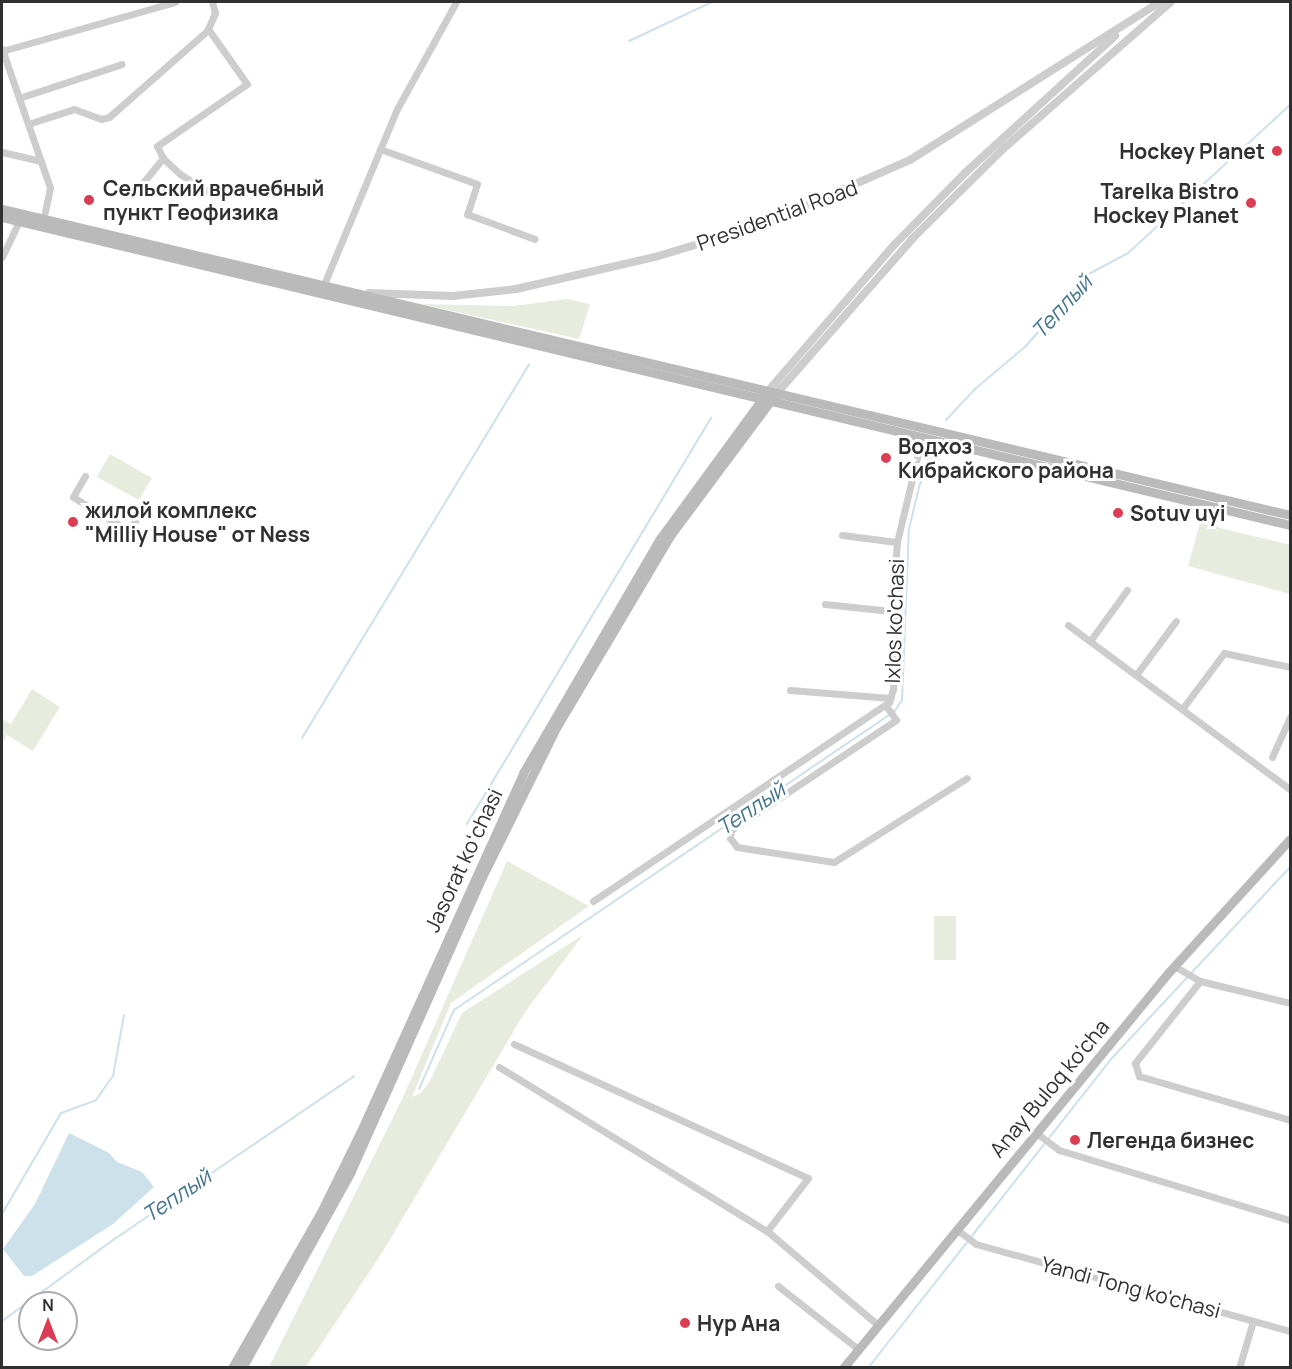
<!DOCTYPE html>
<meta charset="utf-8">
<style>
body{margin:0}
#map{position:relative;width:1292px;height:1369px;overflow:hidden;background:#fff;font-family:Manrope,sans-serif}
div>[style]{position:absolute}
.green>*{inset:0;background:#e7ecde}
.water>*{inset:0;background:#cce1ea}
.stream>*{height:2px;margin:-1px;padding:0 1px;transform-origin:1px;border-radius:1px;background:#cce1ea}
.minor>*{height:7px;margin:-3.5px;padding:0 3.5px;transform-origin:3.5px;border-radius:3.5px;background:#cdcdcd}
.tertiary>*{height:8px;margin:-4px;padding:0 4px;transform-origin:4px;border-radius:4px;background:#cdcdcd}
.secondary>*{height:9px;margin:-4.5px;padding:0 4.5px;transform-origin:4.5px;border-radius:4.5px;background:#bababa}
.dots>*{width:16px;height:16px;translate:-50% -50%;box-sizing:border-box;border:3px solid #fff;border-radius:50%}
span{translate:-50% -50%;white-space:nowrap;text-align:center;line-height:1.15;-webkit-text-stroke:6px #fff;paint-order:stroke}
.poi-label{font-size:21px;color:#303030;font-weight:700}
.right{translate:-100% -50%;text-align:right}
.left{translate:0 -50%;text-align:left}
.street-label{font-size:21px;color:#303030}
.water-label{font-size:22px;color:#42758e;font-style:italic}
.frame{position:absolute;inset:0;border:3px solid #303030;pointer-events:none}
.north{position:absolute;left:18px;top:1291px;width:60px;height:60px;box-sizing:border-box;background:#fff;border:2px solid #acacac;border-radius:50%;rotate:0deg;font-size:16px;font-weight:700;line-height:24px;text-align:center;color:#303030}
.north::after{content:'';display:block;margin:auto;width:21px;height:27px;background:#dc3d54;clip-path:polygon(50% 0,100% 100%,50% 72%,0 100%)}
</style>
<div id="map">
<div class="green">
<div style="clip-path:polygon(567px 299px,590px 304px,579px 339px,421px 304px,514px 306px)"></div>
<div style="clip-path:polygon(110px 454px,152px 478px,139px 500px,97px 477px)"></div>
<div style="clip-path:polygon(1200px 523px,1290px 545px,1290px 594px,1188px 566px)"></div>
<div style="clip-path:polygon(32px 689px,60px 707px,33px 751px,7px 735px,2px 743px,2px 719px,11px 724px)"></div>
<div style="clip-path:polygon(507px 861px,589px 906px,451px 1003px,412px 1097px,421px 1093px,431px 1079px,462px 1013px,583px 935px,525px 1012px,382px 1253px,306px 1367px,269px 1367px,404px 1095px)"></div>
<div style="clip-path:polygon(934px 916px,956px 916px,956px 960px,934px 960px)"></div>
</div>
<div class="water">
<div style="clip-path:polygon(69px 1133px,109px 1153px,117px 1162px,142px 1172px,154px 1187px,113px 1224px,32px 1276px,24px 1276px,3px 1249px,35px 1204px)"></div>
</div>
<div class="stream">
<div style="left:629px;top:41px;width:92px;rotate:-25.2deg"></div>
<div style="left:946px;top:420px;width:42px;rotate:-46.9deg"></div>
<div style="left:975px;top:389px;width:67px;rotate:-40.1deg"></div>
<div style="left:1026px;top:346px;width:94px;rotate:-49.3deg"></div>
<div style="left:1087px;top:275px;width:47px;rotate:-28.2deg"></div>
<div style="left:1128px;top:253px;width:219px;rotate:-42.4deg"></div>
<div style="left:894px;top:712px;width:14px;rotate:-56deg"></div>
<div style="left:902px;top:700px;width:171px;rotate:-87.7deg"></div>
<div style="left:909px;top:529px;width:43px;rotate:-76.6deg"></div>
<div style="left:919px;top:487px;width:42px;rotate:-67.7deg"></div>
<div style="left:302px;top:738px;width:437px;rotate:-58.7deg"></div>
<div style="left:467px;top:824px;width:474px;rotate:-59deg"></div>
<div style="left:419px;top:1089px;width:86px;rotate:-66.1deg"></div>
<div style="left:454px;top:1010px;width:526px;rotate:-34.14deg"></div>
<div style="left:2px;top:1214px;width:117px;rotate:-59.7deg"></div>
<div style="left:61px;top:1113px;width:37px;rotate:-20deg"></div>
<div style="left:96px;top:1100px;width:29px;rotate:-55deg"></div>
<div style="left:113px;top:1076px;width:62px;rotate:-79.8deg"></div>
<div style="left:2px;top:1321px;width:141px;rotate:-36.1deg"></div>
<div style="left:116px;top:1238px;width:288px;rotate:-34.2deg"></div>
<div style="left:868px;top:1368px;width:395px;rotate:-51.8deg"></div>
<div style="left:1112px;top:1058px;width:261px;rotate:-47deg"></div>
</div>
<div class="minor">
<div style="left:2px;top:49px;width:147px;rotate:70.9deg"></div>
<div style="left:50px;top:188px;width:25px;rotate:102deg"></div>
<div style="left:2px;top:51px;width:180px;rotate:-15.8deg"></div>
<div style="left:19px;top:98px;width:108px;rotate:-18.3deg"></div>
<div style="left:28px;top:124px;width:48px;rotate:-18.1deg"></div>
<div style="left:74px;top:109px;width:29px;rotate:20deg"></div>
<div style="left:101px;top:119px;width:8px;rotate:-14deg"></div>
<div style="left:109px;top:117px;width:130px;rotate:-41.3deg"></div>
<div style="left:207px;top:31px;width:20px;rotate:-66deg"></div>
<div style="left:215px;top:13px;width:11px;rotate:-105deg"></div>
<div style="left:380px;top:149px;width:103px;rotate:19.8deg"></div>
<div style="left:477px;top:184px;width:32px;rotate:108deg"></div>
<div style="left:467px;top:214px;width:72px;rotate:20.2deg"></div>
<div style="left:2px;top:152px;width:40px;rotate:13deg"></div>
<div style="left:207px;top:191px;width:31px;rotate:-148deg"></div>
<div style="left:181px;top:175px;width:25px;rotate:-137deg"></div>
<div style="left:163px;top:158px;width:13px;rotate:-117deg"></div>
<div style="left:157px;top:146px;width:109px;rotate:-34.6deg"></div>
<div style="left:247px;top:84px;width:67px;rotate:-125.3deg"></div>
<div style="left:133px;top:195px;width:48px;rotate:-51deg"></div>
<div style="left:2px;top:257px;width:44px;rotate:-64.6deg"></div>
<div style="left:322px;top:289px;width:195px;rotate:-67.4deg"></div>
<div style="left:397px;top:109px;width:122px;rotate:-61.1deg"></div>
<div style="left:85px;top:476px;width:24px;rotate:120deg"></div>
<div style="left:73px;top:497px;width:66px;rotate:31.3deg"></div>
<div style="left:129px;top:531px;width:25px;rotate:-58deg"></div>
<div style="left:842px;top:535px;width:55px;rotate:7.3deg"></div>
<div style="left:825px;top:604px;width:66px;rotate:6.1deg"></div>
<div style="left:1068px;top:625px;width:276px;rotate:36.5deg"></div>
<div style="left:1090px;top:641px;width:63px;rotate:-54deg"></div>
<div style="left:1136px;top:675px;width:67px;rotate:-53.5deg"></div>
<div style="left:790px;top:690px;width:101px;rotate:4.5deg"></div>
<div style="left:886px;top:706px;width:17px;rotate:54deg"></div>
<div style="left:896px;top:720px;width:198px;rotate:146.3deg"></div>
<div style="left:731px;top:830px;width:8px;rotate:97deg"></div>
<div style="left:730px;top:838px;width:11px;rotate:52deg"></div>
<div style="left:737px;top:847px;width:98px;rotate:8.8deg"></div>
<div style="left:834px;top:862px;width:157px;rotate:-32.3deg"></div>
<div style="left:1182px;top:709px;width:70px;rotate:-53.1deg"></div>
<div style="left:1224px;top:653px;width:67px;rotate:12deg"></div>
<div style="left:1272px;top:757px;width:44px;rotate:-65.8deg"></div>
<div style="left:593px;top:901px;width:357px;rotate:-33.9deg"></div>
<div style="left:889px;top:702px;width:14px;rotate:-73deg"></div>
<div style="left:893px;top:689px;width:70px;rotate:-88.4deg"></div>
<div style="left:895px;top:619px;width:9px;rotate:-117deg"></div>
<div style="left:891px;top:611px;width:69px;rotate:-85deg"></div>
<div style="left:897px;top:542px;width:108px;rotate:-76.6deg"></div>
<div style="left:1174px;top:966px;width:30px;rotate:30deg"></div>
<div style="left:1200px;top:981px;width:93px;rotate:13.7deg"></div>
<div style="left:1200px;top:981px;width:105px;rotate:128.4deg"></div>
<div style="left:1135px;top:1063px;width:14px;rotate:73deg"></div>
<div style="left:1139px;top:1076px;width:157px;rotate:16.2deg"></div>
<div style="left:514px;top:1044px;width:323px;rotate:24.5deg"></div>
<div style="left:808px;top:1178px;width:67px;rotate:127.7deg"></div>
<div style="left:499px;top:1067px;width:314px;rotate:31.5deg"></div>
<div style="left:767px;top:1231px;width:145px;rotate:40.3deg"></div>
<div style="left:1035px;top:1132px;width:30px;rotate:37deg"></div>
<div style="left:1059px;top:1150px;width:241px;rotate:16.9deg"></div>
<div style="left:956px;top:1229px;width:25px;rotate:37deg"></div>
<div style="left:976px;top:1244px;width:326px;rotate:15.5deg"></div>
<div style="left:778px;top:1286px;width:102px;rotate:38.2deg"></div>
<div style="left:1239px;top:1368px;width:49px;rotate:-73.4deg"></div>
</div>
<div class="tertiary">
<div style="left:369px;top:293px;width:84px;rotate:2deg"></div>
<div style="left:453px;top:296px;width:63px;rotate:-6.3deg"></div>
<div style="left:516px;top:289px;width:143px;rotate:-13deg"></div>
<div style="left:655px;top:257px;width:114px;rotate:-16.8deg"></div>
<div style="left:764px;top:224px;width:159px;rotate:-23.7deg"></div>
<div style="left:910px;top:160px;width:296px;rotate:-32.3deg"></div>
<div style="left:768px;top:391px;width:193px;rotate:-49.2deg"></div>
<div style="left:894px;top:245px;width:103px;rotate:-45.4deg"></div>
<div style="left:966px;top:172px;width:202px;rotate:-42.4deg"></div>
<div style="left:777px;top:393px;width:206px;rotate:-48.7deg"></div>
<div style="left:913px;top:238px;width:127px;rotate:-44.7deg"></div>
<div style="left:1003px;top:149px;width:223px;rotate:-41.2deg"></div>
</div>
<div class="secondary">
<div style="left:2px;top:209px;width:1324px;rotate:13.36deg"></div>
<div style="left:2px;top:217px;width:1324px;rotate:13.45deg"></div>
<div style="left:232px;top:1368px;width:177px;rotate:-60.3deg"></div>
<div style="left:320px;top:1214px;width:90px;rotate:-63.7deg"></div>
<div style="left:360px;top:1133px;width:395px;rotate:-65.6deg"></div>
<div style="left:523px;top:773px;width:270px;rotate:-59.7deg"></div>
<div style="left:659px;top:540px;width:180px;rotate:-53.8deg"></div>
<div style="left:242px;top:1368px;width:225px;rotate:-61deg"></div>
<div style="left:351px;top:1171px;width:322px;rotate:-66deg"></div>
<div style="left:482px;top:877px;width:166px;rotate:-63.6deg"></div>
<div style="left:556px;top:728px;width:227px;rotate:-59.3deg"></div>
<div style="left:672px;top:533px;width:171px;rotate:-53.3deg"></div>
<div style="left:843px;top:1368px;width:512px;rotate:-50.55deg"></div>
<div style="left:1168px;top:973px;width:181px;rotate:-47.7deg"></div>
</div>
<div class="dots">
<div style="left:1277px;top:151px;background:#dc3d54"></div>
<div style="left:89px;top:200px;background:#dc3d54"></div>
<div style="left:1251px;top:203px;background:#dc3d54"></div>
<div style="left:886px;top:458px;background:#dc3d54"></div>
<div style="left:1118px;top:513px;background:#dc3d54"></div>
<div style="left:73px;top:522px;background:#dc3d54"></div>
<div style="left:1075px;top:1140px;background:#dc3d54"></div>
<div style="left:685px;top:1323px;background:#dc3d54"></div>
</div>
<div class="poi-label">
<span class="right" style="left:1265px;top:151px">Hockey Planet</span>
<span class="left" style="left:103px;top:200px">Сельский врачебный<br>пункт Геофизика</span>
<span class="right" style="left:1239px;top:203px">Tarelka Bistro<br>Hockey Planet</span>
<span class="left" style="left:898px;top:458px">Водхоз<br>Кибрайского района</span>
<span class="left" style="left:85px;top:522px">жилой комплекс<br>"Milliy House" от Ness</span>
<span class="left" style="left:1130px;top:513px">Sotuv uyi</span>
<span class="left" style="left:1087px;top:1140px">Легенда бизнес</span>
<span class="left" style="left:697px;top:1323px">Нур Ана</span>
</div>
<div class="street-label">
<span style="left:777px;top:215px;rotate:-20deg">Presidential Road</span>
<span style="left:894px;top:621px;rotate:-88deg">Ixlos ko'chasi</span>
<span style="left:463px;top:860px;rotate:-65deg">Jasorat koʻchasi</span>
<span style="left:1049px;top:1088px;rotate:-50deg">Anay Buloq ko'cha</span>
<span style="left:1131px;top:1287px;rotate:15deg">Yandi Tong ko'chasi</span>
</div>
<div class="water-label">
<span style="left:1062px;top:307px;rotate:-47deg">Теплый</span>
<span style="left:751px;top:809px;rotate:-34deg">Теплый</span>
<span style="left:177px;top:1196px;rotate:-34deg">Теплый</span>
</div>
<div class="frame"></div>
<div class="north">N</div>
</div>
